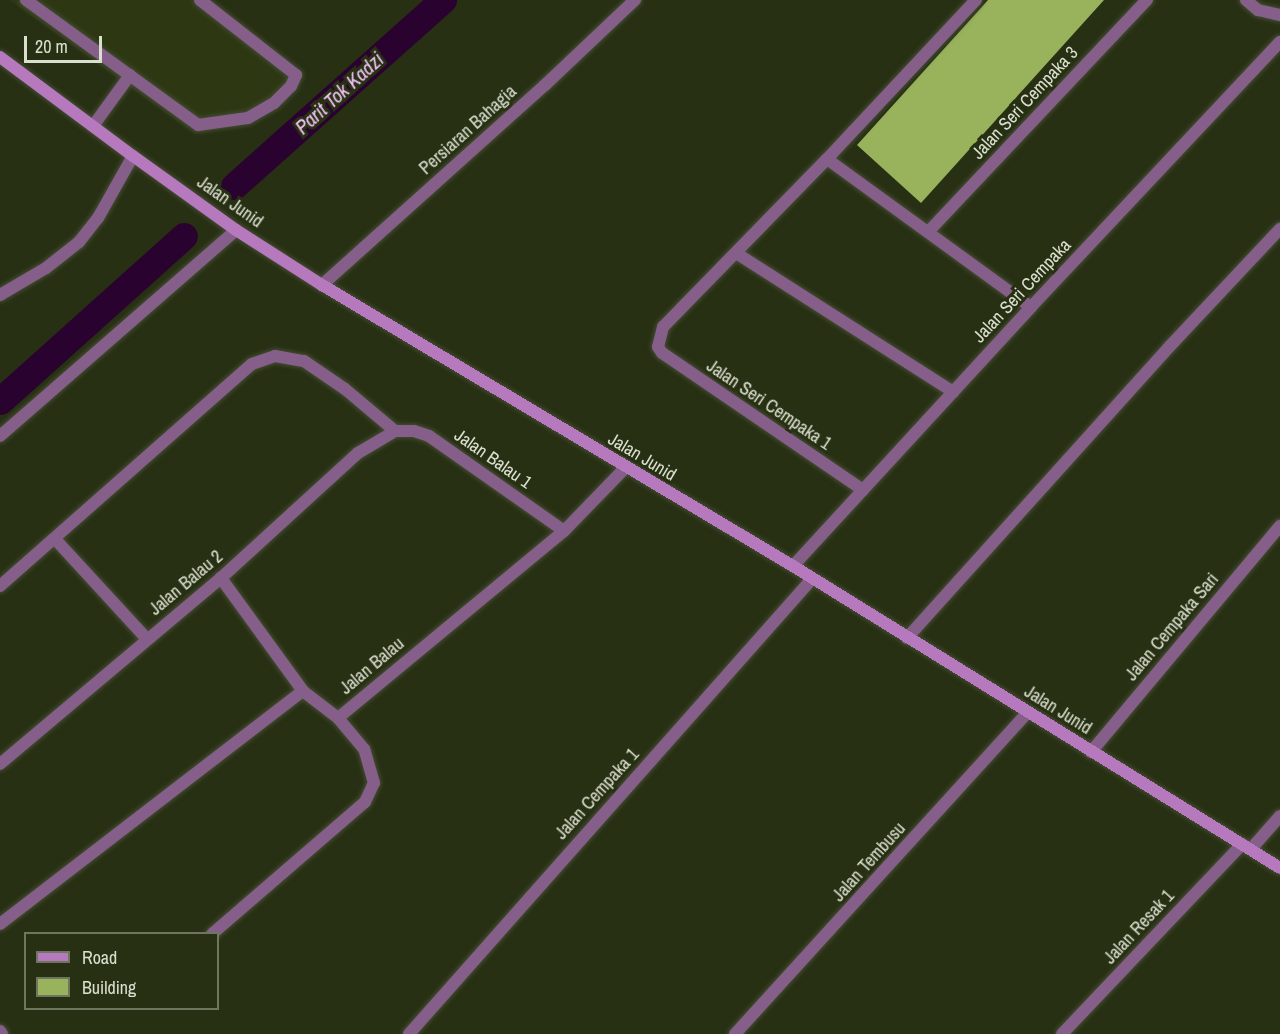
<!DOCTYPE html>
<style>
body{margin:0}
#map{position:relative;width:1280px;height:1034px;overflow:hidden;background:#283014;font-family:"Archivo Narrow",sans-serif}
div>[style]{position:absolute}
.built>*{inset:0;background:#2d3813}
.canal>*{height:27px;margin:-13.5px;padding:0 13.5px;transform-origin:13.5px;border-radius:13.5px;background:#2a022f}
.building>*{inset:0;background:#99b35d}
.roads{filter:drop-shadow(0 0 2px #444c32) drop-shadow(0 0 2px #444c32)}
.lane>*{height:12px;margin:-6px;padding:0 6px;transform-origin:6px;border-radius:6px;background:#855f89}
.street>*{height:12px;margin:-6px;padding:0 6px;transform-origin:6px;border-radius:6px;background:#855f89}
.secondary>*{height:12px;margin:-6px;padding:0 6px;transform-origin:6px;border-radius:6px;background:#b779be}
span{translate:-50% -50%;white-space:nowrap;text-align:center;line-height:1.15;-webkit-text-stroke:6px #283014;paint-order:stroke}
.street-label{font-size:18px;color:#dae0cf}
.water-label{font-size:20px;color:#f4c4f9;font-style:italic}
.legend{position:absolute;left:24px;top:932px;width:195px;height:78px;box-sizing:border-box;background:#283014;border:2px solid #6f765f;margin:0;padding:8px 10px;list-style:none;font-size:18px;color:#dae0cf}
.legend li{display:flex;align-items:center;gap:12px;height:30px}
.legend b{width:30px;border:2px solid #6f765f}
.scale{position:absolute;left:24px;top:36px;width:78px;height:27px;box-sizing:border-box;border:3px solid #dae0cf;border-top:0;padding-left:8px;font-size:18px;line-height:21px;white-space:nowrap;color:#dae0cf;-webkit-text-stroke:4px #283014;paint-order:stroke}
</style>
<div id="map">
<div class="built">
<div style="clip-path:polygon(9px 0,209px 0,303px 73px,297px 89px,277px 109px,250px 123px,195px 134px)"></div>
</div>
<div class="canal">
<div style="left:234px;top:186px;width:280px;rotate:-41.7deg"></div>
<div style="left:0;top:401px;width:247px;rotate:-41.9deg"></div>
</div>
<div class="building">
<div style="clip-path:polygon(988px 0,1104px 0,921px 203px,857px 145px)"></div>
</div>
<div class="roads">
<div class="lane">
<div style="left:200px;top:0;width:122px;rotate:38deg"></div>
<div style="left:296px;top:75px;width:12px;rotate:114deg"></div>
<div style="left:291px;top:86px;width:24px;rotate:135deg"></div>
<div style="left:827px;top:159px;width:218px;rotate:-46.9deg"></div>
<div style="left:736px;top:253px;width:258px;rotate:32.6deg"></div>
<div style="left:0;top:295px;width:53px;rotate:-30.4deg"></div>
<div style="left:46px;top:268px;width:42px;rotate:-38.2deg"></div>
<div style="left:79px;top:242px;width:31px;rotate:-52deg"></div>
<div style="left:98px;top:218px;width:71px;rotate:-60.6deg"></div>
<div style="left:0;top:436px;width:313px;rotate:-41.1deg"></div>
<div style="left:55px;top:539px;width:136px;rotate:47.4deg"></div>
<div style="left:0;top:586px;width:336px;rotate:-41.4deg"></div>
<div style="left:252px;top:364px;width:24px;rotate:-19deg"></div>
<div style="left:275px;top:356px;width:29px;rotate:10deg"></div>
<div style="left:304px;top:361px;width:50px;rotate:34.3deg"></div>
<div style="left:345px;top:389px;width:65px;rotate:40deg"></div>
<div style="left:907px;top:638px;width:393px;rotate:-48deg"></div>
<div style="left:1170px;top:346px;width:161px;rotate:-46.8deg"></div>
<div style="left:1251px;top:849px;width:44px;rotate:-48.7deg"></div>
<div style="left:0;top:924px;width:382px;rotate:-37.6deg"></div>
</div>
<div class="street">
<div style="left:26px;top:0;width:213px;rotate:36deg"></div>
<div style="left:198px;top:125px;width:50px;rotate:-8deg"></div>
<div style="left:248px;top:118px;width:30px;rotate:-30deg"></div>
<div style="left:1246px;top:0;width:16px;rotate:40deg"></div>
<div style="left:1258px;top:10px;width:23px;rotate:13deg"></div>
<div style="left:93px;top:126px;width:63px;rotate:-54deg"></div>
<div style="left:929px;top:231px;width:318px;rotate:-46.7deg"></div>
<div style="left:322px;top:285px;width:300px;rotate:-41.9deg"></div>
<div style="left:545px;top:85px;width:124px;rotate:-43.4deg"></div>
<div style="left:863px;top:490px;width:243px;rotate:-145.7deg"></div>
<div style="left:662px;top:353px;width:7px;rotate:-124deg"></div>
<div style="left:658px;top:347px;width:21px;rotate:-76deg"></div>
<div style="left:663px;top:327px;width:235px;rotate:-45.7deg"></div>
<div style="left:827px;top:159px;width:252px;rotate:36deg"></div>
<div style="left:793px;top:566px;width:352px;rotate:-47.4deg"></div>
<div style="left:1031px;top:307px;width:364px;rotate:-46.8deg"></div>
<div style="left:338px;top:718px;width:293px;rotate:-39.6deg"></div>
<div style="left:564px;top:531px;width:88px;rotate:-45.9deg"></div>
<div style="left:1091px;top:752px;width:295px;rotate:-50.1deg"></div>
<div style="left:0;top:764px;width:289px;rotate:-40.1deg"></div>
<div style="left:221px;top:578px;width:185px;rotate:-42.4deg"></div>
<div style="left:358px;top:453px;width:43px;rotate:-30.7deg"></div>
<div style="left:395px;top:431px;width:19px"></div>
<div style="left:414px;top:431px;width:16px;rotate:18deg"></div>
<div style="left:429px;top:436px;width:165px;rotate:35.1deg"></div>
<div style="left:212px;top:934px;width:202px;rotate:-40.8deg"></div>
<div style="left:365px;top:802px;width:21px;rotate:-65deg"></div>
<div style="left:374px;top:783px;width:35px;rotate:-106deg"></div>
<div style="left:364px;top:749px;width:40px;rotate:-130deg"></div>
<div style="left:338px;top:718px;width:44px;rotate:-142.4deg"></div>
<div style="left:303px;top:691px;width:140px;rotate:-126deg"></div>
<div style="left:0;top:1031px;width:4px;rotate:56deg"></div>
<div style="left:409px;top:1034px;width:608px;rotate:-48.47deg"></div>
<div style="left:735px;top:1034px;width:435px;rotate:-47.7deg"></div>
<div style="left:1062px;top:1034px;width:262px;rotate:-46.5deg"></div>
</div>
<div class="secondary">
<div style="left:0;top:57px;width:166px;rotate:36.7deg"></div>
<div style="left:133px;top:156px;width:127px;rotate:35.7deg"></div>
<div style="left:236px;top:230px;width:102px;rotate:32.6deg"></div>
<div style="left:322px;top:285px;width:548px;rotate:30.82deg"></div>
<div style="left:793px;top:566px;width:573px;rotate:31.8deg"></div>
</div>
</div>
<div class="street-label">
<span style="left:1025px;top:103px;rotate:-47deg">Jalan Seri Cempaka 3</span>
<span style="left:468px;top:130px;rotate:-42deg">Persiaran Bahagia</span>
<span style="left:230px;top:202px;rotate:35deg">Jalan Junid</span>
<span style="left:1022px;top:291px;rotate:-47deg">Jalan Seri Cempaka</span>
<span style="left:769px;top:405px;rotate:34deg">Jalan Seri Cempaka 1</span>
<span style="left:642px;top:457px;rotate:31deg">Jalan Junid</span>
<span style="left:493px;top:459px;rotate:35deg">Jalan Balau 1</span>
<span style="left:186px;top:583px;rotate:-40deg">Jalan Balau 2</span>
<span style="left:1172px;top:627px;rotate:-50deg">Jalan Cempaka Sari</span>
<span style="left:372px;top:666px;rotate:-40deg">Jalan Balau</span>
<span style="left:1058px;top:710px;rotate:32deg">Jalan Junid</span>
<span style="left:597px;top:794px;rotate:-48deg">Jalan Cempaka 1</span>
<span style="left:869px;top:862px;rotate:-48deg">Jalan Tembusu</span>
<span style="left:1139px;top:927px;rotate:-47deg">Jalan Resak 1</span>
</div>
<div class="water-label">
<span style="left:339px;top:93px;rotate:-42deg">Parit Tok Kadzi</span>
</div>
<ul class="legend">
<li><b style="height:8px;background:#b779be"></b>Road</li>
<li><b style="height:16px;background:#99b35d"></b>Building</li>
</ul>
<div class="scale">20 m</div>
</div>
